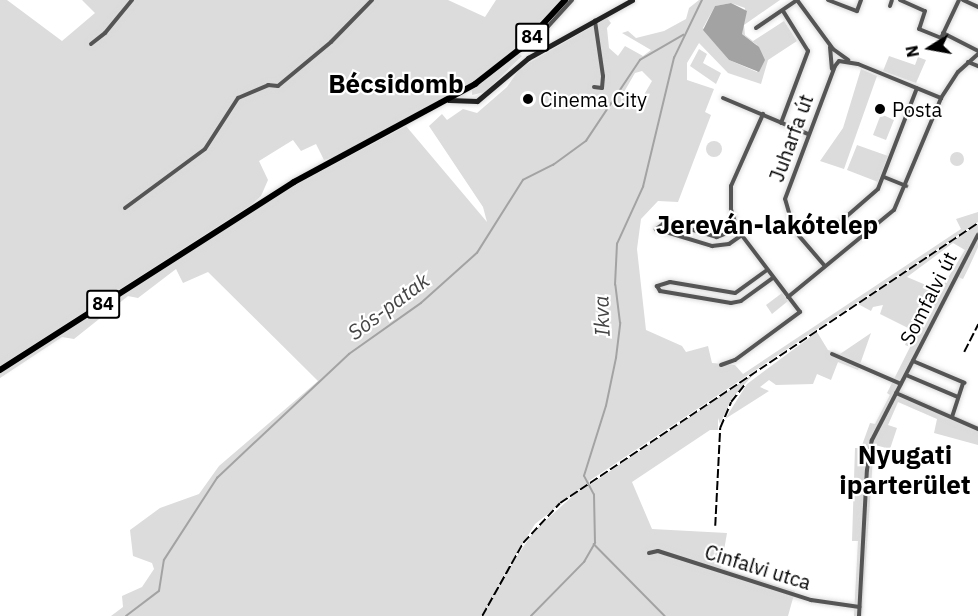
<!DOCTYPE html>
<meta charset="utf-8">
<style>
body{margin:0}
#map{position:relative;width:978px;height:616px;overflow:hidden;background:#fff;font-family:"IBM Plex Sans",sans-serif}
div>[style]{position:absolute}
.green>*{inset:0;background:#dcdcdc}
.round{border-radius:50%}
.water>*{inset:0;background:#a3a3a3}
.stream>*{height:1.5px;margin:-0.75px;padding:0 0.75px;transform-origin:0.75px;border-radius:0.75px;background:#a3a3a3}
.roads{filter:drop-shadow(0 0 2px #dbdbdb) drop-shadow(0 0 2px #dbdbdb)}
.street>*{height:4px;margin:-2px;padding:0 2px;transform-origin:2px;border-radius:2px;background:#555}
.secondary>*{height:5px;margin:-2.5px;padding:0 2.5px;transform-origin:2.5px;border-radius:2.5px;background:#222}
.primary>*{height:6px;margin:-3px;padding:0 3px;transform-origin:3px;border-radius:3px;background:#000}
.rail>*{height:1.5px;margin-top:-0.75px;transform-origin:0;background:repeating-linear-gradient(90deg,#000 0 9px,transparent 0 12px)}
.dots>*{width:16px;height:16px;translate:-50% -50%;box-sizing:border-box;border:3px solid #fff;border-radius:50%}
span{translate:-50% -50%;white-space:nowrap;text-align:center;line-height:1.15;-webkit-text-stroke:4.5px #fff;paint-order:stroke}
.shield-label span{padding:2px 4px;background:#fff;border:2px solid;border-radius:4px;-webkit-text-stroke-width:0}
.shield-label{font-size:18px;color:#000;font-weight:700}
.poi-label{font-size:20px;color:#000}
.left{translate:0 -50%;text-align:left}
.street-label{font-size:20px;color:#000}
.water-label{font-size:21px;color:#444;font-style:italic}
.district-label{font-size:26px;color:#000;font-weight:700}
.north{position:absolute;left:900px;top:18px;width:60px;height:60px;-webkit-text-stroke:4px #fff;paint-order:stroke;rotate:259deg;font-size:16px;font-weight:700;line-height:24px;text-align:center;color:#000}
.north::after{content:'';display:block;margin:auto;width:21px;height:27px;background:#000;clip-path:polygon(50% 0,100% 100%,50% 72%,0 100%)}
</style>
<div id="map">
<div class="green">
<div style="clip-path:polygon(0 0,7px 0,62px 41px,95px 13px,82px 0,448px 0,485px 17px,496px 0,563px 0,530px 38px,477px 80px,338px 156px,324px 160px,316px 144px,301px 151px,293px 140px,259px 161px,268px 180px,261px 196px,251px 205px,0 366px)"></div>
<div style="clip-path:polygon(evenodd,699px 0,780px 0,744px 25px,745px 35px,753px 41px,784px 21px,797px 41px,768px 60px,761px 84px,728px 73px,699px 43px,687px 63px,687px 80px,714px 89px,705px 112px,711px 115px,678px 202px,658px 201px,641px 219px,637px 249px,646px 330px,682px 346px,686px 352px,708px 346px,712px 363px,735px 365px,743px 374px,961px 229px,956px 219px,978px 212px,978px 222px,589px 481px,591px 484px,756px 372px,732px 398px,720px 424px,718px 418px,718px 430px,710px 430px,632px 482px,652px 529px,727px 533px,721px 568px,795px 591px,788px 616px,111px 616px,123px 607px,122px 596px,142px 587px,154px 569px,152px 563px,133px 556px,130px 530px,160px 508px,199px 494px,219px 466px,318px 381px,208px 272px,183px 283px,176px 269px,138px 298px,128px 296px,74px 339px,62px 337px,0 378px,0 372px,271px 198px,406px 126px,487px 222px,483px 207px,429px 126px,442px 114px,447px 120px,463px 109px,477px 113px,507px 87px,520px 68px,607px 18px,611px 23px,607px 28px,609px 48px,618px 56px,625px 46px,643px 56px,651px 50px,622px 33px,628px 31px,636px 38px,664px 31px,686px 19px,689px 8px,699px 0,731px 3px,745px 8px,742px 34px,757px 45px,757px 72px,729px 60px,703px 28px,715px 6px,731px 3px,699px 0,642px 71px,652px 81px,641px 100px,624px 92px,635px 73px,642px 71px,699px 0,586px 484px,534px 531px,497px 586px,535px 524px,586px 484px)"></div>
<div style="clip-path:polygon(699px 49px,707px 54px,703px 63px,721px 73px,716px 84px,690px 66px)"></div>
<div style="clip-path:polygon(518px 53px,522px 56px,485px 92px,472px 95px,472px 89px)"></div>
<div style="clip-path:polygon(889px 56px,915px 65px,918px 57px,926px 60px,916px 83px,883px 71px)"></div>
<div style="clip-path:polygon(861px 69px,877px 76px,844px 169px,820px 161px,843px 128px)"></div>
<div style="clip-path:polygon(881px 114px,894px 120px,886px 140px,873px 135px)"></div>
<div class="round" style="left:706px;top:141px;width:16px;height:16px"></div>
<div style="clip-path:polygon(857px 145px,888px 156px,878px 182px,847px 170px)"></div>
<div class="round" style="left:950px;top:152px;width:14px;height:14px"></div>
<div style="clip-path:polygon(evenodd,978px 224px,978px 247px,969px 267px,963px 279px,958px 277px,900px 391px,978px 426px,978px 445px,934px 433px,937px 419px,898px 402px,888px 425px,897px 428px,890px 449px,875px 445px,873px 457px,862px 616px,854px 616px,858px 541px,852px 541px,855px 448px,861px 448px,870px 423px,875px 424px,890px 395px,887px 393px,910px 347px,905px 345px,912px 330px,880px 314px,883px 305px,873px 307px,871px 311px,858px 304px,978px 224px,953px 243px,965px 250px,940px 291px,907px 277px,953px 243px)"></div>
<div style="clip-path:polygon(782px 293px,788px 301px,772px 314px,766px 305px)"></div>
<div style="clip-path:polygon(817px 332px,828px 350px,840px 354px,871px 333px,858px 370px,838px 362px,831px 380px,817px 374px,813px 384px,776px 385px,769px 380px,760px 387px,769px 391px,725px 419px,747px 384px)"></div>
</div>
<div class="water">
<div style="clip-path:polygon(731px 3px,747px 11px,742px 34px,759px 47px,765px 60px,759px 72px,729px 60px,703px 30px,715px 6px)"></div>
</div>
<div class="stream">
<div style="left:594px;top:544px;width:101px;rotate:45.4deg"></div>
<div style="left:126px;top:616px;width:41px;rotate:-37.1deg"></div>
<div style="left:159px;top:591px;width:31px;rotate:-81deg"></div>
<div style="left:164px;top:560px;width:98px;rotate:-57.1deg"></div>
<div style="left:217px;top:478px;width:181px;rotate:-43.2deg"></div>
<div style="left:349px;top:354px;width:88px;rotate:-35.3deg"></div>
<div style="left:421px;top:303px;width:75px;rotate:-41.8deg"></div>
<div style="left:477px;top:253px;width:86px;rotate:-57.8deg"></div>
<div style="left:523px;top:180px;width:34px;rotate:-27deg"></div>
<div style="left:553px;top:165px;width:41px;rotate:-36deg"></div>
<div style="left:586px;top:141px;width:97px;rotate:-56.3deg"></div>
<div style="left:640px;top:60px;width:50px;rotate:-30.2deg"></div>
<div style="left:531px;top:616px;width:76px;rotate:-45.5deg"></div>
<div style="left:584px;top:562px;width:22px;rotate:-60deg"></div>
<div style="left:595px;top:543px;width:48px;rotate:-91.2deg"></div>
<div style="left:594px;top:495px;width:21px;rotate:-118deg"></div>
<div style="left:584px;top:476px;width:73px;rotate:-72.6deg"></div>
<div style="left:606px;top:406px;width:49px;rotate:-78.2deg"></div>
<div style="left:616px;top:358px;width:35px;rotate:-83deg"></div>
<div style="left:620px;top:323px;width:38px;rotate:-97deg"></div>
<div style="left:615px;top:285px;width:41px;rotate:-87.2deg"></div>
<div style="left:617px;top:244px;width:63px;rotate:-65.5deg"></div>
<div style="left:643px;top:187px;width:133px;rotate:-76.5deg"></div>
<div style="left:674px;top:58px;width:64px;rotate:-64.2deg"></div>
</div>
<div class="roads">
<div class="street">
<div style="left:797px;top:0;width:61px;rotate:53.7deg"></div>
<div style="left:833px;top:49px;width:19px;rotate:36deg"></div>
<div style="left:828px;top:0;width:31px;rotate:21deg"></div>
<div style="left:857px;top:11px;width:12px;rotate:-70deg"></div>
<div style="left:900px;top:0;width:27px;rotate:24deg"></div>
<div style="left:925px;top:11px;width:19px;rotate:108deg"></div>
<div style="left:919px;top:29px;width:24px;rotate:22deg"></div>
<div style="left:941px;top:38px;width:42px;rotate:-64.7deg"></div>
<div style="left:963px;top:0;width:17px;rotate:25deg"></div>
<div style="left:890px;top:6px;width:6px;rotate:-72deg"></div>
<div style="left:756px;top:28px;width:50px;rotate:-34.3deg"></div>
<div style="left:544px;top:31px;width:42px;rotate:-47.9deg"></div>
<div style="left:943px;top:33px;width:39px;rotate:27deg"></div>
<div style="left:91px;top:44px;width:18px;rotate:-38deg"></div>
<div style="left:105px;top:33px;width:43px;rotate:-50.7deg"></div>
<div style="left:830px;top:47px;width:22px;rotate:85deg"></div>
<div style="left:968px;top:62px;width:11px;rotate:22deg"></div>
<div style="left:858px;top:64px;width:90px;rotate:22.3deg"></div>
<div style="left:594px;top:87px;width:8px;rotate:7deg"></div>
<div style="left:602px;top:88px;width:12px;rotate:-85deg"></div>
<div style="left:603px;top:76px;width:56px;rotate:-98.3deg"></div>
<div style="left:723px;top:98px;width:92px;rotate:23deg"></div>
<div style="left:781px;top:123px;width:77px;rotate:-69.4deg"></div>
<div style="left:808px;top:51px;width:47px;rotate:-122deg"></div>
<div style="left:884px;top:177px;width:24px;rotate:22deg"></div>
<div style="left:125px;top:208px;width:99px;rotate:-36.4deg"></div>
<div style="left:205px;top:149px;width:61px;rotate:-57.1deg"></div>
<div style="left:238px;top:98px;width:33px;rotate:-23deg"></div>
<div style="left:268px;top:85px;width:10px;rotate:6deg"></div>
<div style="left:278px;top:86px;width:69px;rotate:-39.7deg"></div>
<div style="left:331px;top:42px;width:59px;rotate:-45.7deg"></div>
<div style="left:737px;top:229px;width:22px;rotate:158deg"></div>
<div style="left:717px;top:237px;width:43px;rotate:-163.7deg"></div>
<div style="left:676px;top:225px;width:13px;rotate:-176deg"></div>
<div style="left:663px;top:224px;width:9px;rotate:144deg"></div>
<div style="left:656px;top:229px;width:59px;rotate:16.9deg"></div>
<div style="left:712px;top:246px;width:17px;rotate:-7deg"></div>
<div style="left:729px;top:244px;width:16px;rotate:-35deg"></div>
<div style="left:832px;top:229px;width:61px;rotate:-41deg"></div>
<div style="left:878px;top:189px;width:108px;rotate:-68.9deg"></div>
<div style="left:824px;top:265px;width:46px;rotate:-130.6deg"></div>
<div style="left:794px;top:230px;width:32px;rotate:-106deg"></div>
<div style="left:785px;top:199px;width:142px;rotate:-69.4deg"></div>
<div style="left:835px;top:66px;width:6px;rotate:-51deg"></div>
<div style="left:839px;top:61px;width:19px;rotate:9deg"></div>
<div style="left:767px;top:270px;width:39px;rotate:144deg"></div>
<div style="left:735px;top:293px;width:66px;rotate:-170.4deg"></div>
<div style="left:670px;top:282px;width:14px;rotate:163deg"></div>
<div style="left:657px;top:286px;width:6px;rotate:59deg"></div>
<div style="left:660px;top:291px;width:72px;rotate:9.6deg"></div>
<div style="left:731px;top:303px;width:10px;rotate:-11deg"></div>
<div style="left:741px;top:301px;width:39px;rotate:-36deg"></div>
<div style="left:788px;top:297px;width:137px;rotate:-39.4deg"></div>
<div style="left:894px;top:210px;width:121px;rotate:-67.2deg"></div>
<div style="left:941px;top:98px;width:31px;rotate:-57deg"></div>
<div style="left:958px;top:72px;width:27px;rotate:-42deg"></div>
<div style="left:832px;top:354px;width:75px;rotate:23.5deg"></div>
<div style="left:913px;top:361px;width:56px;rotate:22.9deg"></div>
<div style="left:721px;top:365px;width:15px;rotate:-20deg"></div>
<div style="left:735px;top:360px;width:81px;rotate:-36.4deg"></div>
<div style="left:800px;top:312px;width:104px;rotate:-127.2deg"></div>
<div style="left:737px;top:229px;width:21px;rotate:-107deg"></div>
<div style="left:731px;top:209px;width:23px;rotate:-90deg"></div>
<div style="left:731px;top:186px;width:79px;rotate:-66deg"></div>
<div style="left:906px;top:375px;width:56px;rotate:22.9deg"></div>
<div style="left:896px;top:393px;width:90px;rotate:23.7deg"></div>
<div style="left:952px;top:417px;width:36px;rotate:-72deg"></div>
<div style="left:649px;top:553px;width:9px;rotate:-13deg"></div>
<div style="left:658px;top:551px;width:161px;rotate:17.8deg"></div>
<div style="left:811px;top:600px;width:49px;rotate:8.3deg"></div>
<div style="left:859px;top:616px;width:146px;rotate:-86.9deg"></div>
<div style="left:867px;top:470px;width:30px;rotate:-81deg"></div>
<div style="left:872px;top:440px;width:231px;rotate:-62.7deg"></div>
</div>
<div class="secondary">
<div style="left:449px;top:100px;width:28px;rotate:2deg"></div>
<div style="left:477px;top:101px;width:67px;rotate:-40.1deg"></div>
<div style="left:528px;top:58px;width:119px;rotate:-29.1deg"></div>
</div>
<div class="primary">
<div style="left:0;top:370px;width:349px;rotate:-32.6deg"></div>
<div style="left:294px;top:182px;width:206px;rotate:-28.4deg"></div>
<div style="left:475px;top:84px;width:57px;rotate:-37.9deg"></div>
<div style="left:520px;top:49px;width:67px;rotate:-47.4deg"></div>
</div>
</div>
<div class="rail">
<div style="left:964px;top:352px;width:31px;rotate:-63deg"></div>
<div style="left:715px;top:526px;width:98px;rotate:-87.1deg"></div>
<div style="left:720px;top:428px;width:28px;rotate:-67deg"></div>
<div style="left:731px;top:402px;width:23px;rotate:-52deg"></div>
<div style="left:482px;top:616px;width:84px;rotate:-60.7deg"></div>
<div style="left:523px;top:543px;width:54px;rotate:-47.2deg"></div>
<div style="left:560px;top:503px;width:503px;rotate:-33.82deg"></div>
</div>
<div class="dots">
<div style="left:528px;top:99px;background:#000"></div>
<div style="left:880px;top:109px;background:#000"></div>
</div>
<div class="shield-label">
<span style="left:532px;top:37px">84</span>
<span style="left:103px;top:304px">84</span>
</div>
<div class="poi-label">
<span class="left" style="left:540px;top:99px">Cinema City</span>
<span class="left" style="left:892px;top:109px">Posta</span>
</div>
<div class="street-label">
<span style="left:791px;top:138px;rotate:-70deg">Juharfa út</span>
<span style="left:928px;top:298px;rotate:-63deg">Somfalvi út</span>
<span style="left:758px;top:567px;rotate:17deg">Cinfalvi utca</span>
</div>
<div class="water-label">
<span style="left:388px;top:306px;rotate:-37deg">Sós-patak</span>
<span style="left:601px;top:316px;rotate:-92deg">Ikva</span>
</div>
<div class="district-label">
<span style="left:396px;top:84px">Bécsidomb</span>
<span style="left:767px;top:225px">Jereván-lakótelep</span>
<span style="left:905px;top:470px">Nyugati<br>iparterület</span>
</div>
<div class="north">N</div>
</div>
